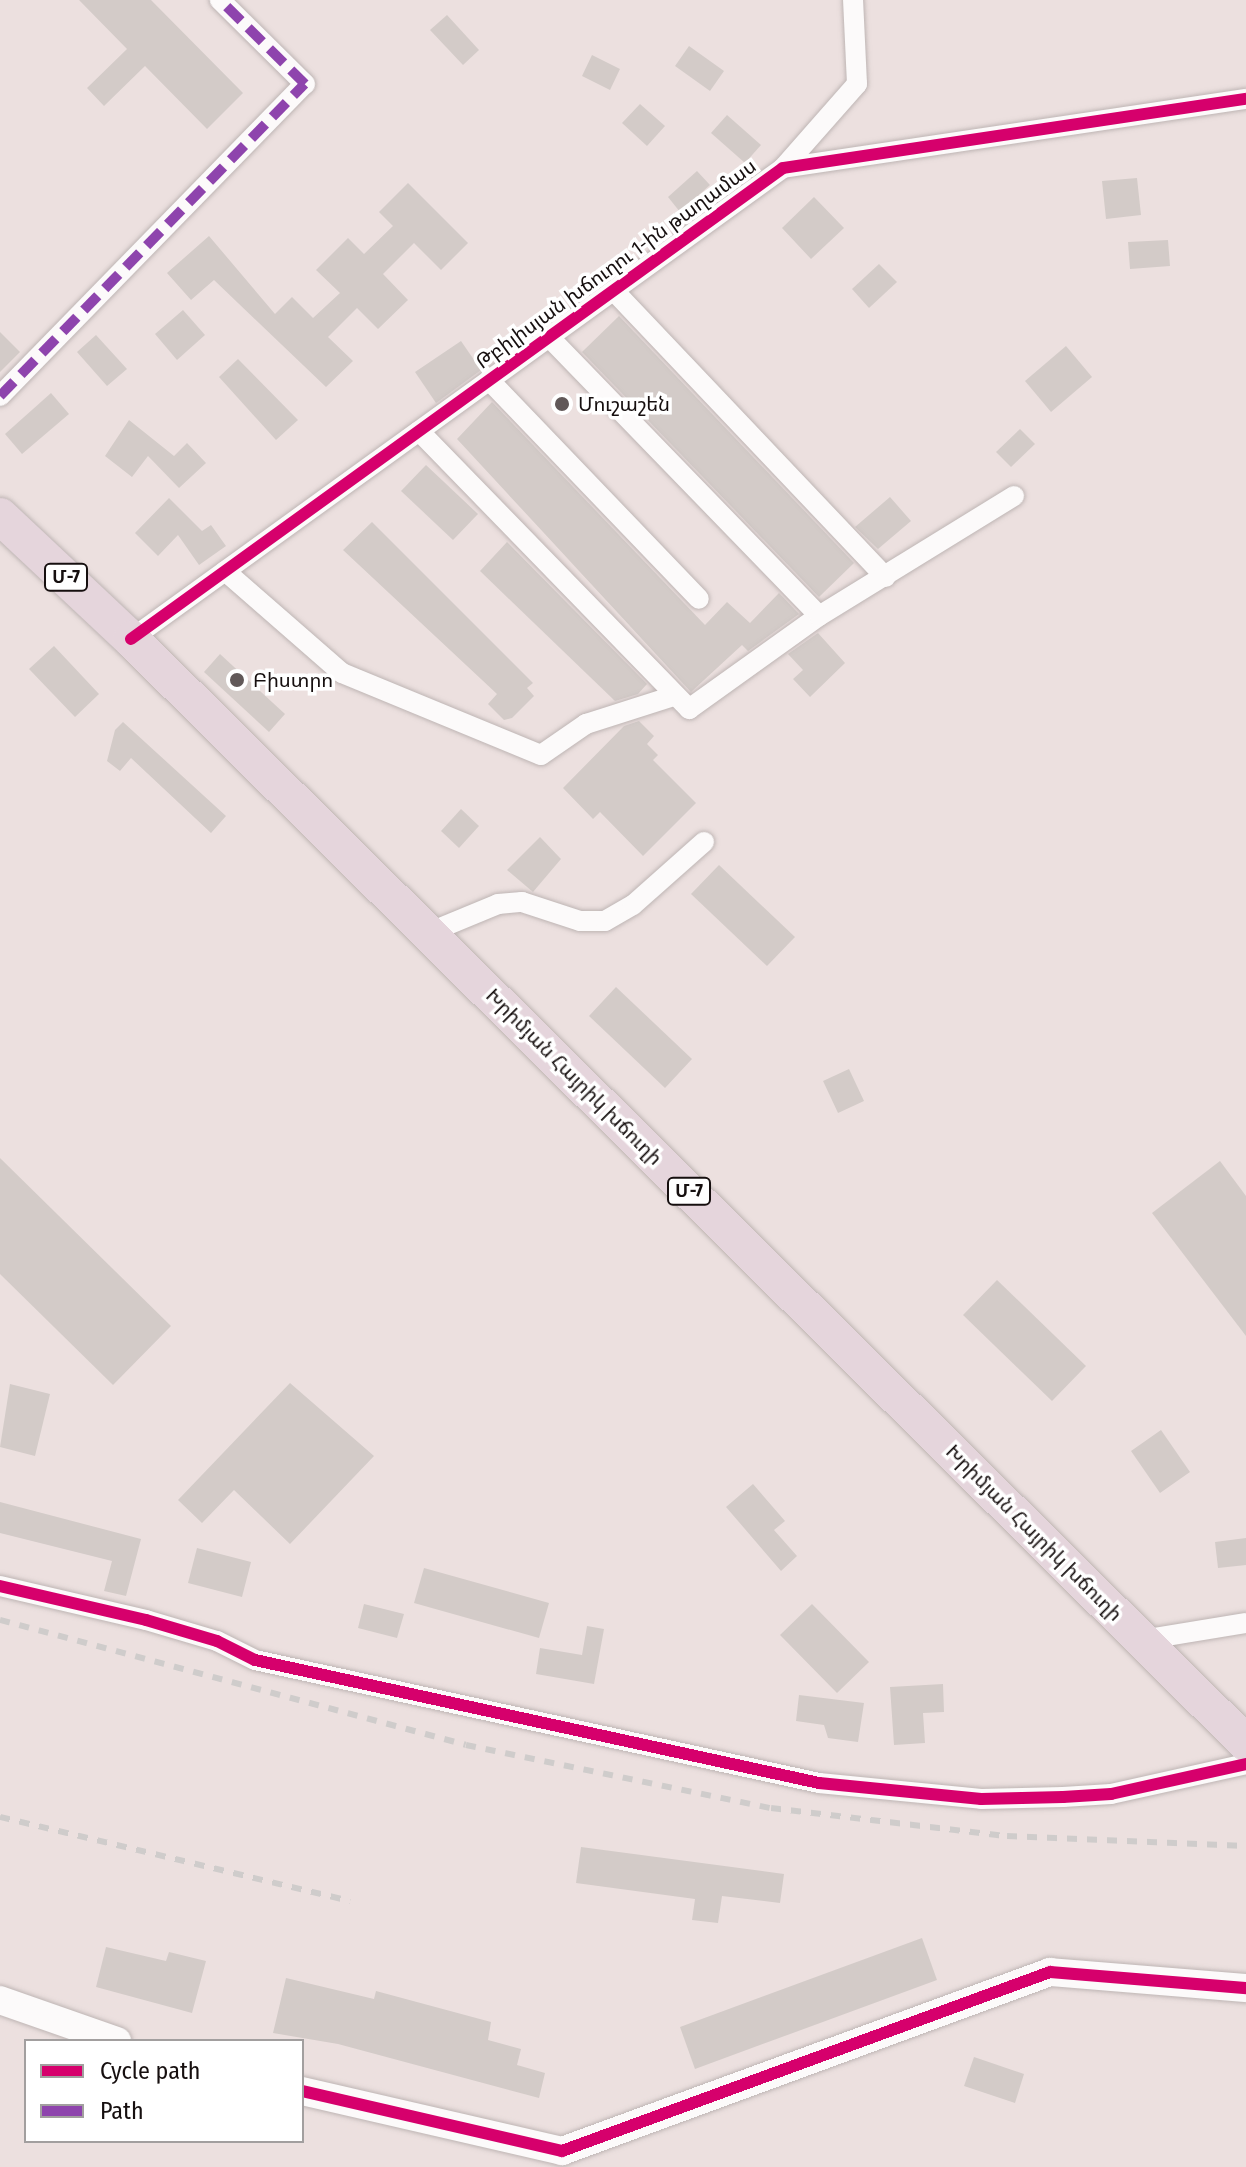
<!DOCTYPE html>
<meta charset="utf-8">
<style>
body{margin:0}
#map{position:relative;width:1246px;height:2167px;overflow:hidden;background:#ece0df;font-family:"Fira Sans Condensed","Noto Sans Armenian",sans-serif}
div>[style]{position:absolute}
.building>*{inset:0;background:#d3cbc8}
.roads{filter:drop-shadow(0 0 2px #beb5b4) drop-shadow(0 0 2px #beb5b4)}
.street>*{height:20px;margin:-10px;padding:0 10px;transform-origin:10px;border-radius:10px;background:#fcfafa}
.secondary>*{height:28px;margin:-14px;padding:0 14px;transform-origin:14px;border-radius:14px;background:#fcfafa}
.highway>*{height:36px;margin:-18px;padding:0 18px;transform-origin:18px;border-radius:18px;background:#e5d5dc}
.rail>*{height:6px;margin-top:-3px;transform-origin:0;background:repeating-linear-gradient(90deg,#cfcccb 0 10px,transparent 0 20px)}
.quiet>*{height:10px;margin-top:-5px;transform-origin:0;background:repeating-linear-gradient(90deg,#8e44ad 0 20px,transparent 0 30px)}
.cycleway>*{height:12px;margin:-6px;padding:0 6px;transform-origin:6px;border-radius:6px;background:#d6006c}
.dots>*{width:22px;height:22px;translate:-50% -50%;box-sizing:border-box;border:4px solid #fff;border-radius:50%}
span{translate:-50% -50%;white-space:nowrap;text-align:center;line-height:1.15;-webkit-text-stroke:7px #fff;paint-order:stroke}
.shield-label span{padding:2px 6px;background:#fff;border:2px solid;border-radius:6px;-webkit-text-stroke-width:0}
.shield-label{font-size:18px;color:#160f0f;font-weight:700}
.street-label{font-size:20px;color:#160f0f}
.poi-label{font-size:20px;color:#160f0f}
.left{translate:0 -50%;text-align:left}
.legend{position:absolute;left:24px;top:2039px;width:280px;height:104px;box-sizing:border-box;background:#fff;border:2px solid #a29f9f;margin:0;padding:10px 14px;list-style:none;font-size:24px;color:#160f0f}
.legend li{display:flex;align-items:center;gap:16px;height:40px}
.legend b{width:40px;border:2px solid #a29f9f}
</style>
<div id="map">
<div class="building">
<div style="clip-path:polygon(79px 0,151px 0,243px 93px,207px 129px,145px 66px,104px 106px,87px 88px,127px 49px)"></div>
<div style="clip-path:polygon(447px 15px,479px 50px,463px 65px,430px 30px)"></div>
<div style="clip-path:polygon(689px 46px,724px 71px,710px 91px,675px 66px)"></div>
<div style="clip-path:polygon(592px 55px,620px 69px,610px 90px,582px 76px)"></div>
<div style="clip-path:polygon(640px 104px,665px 126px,647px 146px,622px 123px)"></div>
<div style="clip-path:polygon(727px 115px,761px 145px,745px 163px,711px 133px)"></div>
<div style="clip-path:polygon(697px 171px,710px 185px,680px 212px,668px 197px)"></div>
<div style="clip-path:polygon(1137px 178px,1141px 215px,1106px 219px,1102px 181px)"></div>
<div style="clip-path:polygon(408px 183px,468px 243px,441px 270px,414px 243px,383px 274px,408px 300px,378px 329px,357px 308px,328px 337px,353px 361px,326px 387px,214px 280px,191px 300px,167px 273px,209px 236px,275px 314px,292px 297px,313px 318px,340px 293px,316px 270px,348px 238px,364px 254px,393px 226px,379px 212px)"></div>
<div style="clip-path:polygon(814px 197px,844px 228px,811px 259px,782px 228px)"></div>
<div style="clip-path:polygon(1168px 240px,1170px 266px,1130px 269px,1128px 242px)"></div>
<div style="clip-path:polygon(879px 264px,897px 282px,869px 308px,852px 289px)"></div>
<div style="clip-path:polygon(183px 310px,205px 335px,177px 360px,155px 334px)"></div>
<div style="clip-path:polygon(619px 316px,854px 563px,819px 597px,582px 352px)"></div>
<div style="clip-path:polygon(0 332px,20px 352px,0 372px)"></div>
<div style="clip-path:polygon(96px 335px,127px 369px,107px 386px,77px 352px)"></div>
<div style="clip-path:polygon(461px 341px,481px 370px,436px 403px,415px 372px)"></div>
<div style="clip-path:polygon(1066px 346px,1092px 377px,1051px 412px,1025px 381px)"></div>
<div style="clip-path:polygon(238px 359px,298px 420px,276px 440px,219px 377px)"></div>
<div style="clip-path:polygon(51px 393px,69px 414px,22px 454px,5px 434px)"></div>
<div style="clip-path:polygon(492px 402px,705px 625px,727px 602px,750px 623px,779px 593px,799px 614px,748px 651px,742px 645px,691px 692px,457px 439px)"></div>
<div style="clip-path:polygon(129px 420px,174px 456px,187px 443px,206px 463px,179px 488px,148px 456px,132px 477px,105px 456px)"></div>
<div style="clip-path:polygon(1020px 429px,1035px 444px,1011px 467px,996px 452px)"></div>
<div style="clip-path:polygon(426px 465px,478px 514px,453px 540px,401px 491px)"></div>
<div style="clip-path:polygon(890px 497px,911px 521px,878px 549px,855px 527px)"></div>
<div style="clip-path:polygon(169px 498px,202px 531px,211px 525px,226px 546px,199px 565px,178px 535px,158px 556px,135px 533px)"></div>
<div style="clip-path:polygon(372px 522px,533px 683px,527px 688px,534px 696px,512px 718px,504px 720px,488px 704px,497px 694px,343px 550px)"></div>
<div style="clip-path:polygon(507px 542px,647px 684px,638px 694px,615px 701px,480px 571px)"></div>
<div style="clip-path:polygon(818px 633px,845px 663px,810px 697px,793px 679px,803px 670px,788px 654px)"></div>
<div style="clip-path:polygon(54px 646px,99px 694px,75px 717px,29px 669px)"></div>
<div style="clip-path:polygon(220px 654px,285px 714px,269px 732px,204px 672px)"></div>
<div style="clip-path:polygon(639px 721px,654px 736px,647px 744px,658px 755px,653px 760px,696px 803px,643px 856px,600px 812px,593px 819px,563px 788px,624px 726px)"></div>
<div style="clip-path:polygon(123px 722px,226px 816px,211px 833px,131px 758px,120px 771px,107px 761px,115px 730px)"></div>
<div style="clip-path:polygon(461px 809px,479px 826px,459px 848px,441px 831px)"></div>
<div style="clip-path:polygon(540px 837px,561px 859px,533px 892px,507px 870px)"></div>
<div style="clip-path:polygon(719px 865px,795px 937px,767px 966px,691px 894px)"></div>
<div style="clip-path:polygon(616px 987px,692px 1059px,665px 1088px,589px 1016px)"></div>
<div style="clip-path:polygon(849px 1069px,864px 1101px,838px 1113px,823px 1081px)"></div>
<div style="clip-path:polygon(0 1158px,171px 1326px,113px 1385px,0 1274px)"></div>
<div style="clip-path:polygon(1220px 1161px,1246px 1196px,1246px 1336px,1152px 1213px)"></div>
<div style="clip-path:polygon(997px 1280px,1086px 1366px,1052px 1401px,963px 1315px)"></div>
<div style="clip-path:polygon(290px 1383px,374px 1456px,290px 1544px,234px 1490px,202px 1523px,178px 1500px)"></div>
<div style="clip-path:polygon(10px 1384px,50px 1394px,35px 1456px,0 1447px)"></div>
<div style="clip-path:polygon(1161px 1430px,1190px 1472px,1160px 1493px,1131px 1451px)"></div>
<div style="clip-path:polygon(753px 1484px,785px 1521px,774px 1530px,797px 1556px,781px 1571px,726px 1507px)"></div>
<div style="clip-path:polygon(0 1502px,141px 1539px,126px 1596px,104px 1591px,112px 1561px,0 1533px)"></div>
<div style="clip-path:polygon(1246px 1538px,1246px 1565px,1218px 1568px,1215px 1542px)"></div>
<div style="clip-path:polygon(197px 1548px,251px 1562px,242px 1597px,188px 1583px)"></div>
<div style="clip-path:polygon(424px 1568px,549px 1603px,539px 1638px,414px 1603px)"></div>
<div style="clip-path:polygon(364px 1604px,404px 1614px,397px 1638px,358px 1628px)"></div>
<div style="clip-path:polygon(812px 1604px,869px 1662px,837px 1693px,780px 1635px)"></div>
<div style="clip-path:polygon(587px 1626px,604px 1629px,594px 1684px,536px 1674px,540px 1648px,582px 1655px)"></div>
<div style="clip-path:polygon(943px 1684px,944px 1712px,923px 1713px,925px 1743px,894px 1745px,890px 1687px)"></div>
<div style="clip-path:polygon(799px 1695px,864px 1703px,858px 1742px,828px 1738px,824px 1725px,796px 1721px)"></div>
<div style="clip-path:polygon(581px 1847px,784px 1874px,780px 1903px,722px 1896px,718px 1923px,692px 1920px,695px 1899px,576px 1883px)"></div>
<div style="clip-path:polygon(922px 1938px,937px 1980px,695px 2069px,680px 2027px)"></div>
<div style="clip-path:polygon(106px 1947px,166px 1961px,169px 1952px,206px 1961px,192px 2013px,96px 1987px)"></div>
<div style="clip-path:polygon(286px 1978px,374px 1999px,376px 1991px,491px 2022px,488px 2040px,521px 2049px,517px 2065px,545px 2073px,539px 2098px,338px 2044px,273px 2033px)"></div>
<div style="clip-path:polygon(974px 2057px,1024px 2074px,1015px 2103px,964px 2086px)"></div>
</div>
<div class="roads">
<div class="street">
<div style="left:783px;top:168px;width:112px;rotate:-48.6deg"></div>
<div style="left:857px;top:84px;width:84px;rotate:-92.7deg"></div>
<div style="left:615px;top:292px;width:393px;rotate:46.5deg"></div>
<div style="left:549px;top:337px;width:388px;rotate:45.9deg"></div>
<div style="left:489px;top:380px;width:303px;rotate:46.2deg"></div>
<div style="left:0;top:396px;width:436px;rotate:-45.7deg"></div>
<div style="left:305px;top:84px;width:120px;rotate:-135.3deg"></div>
<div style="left:419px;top:431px;width:388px;rotate:45.8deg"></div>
<div style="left:689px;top:709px;width:160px;rotate:-35.6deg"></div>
<div style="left:819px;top:616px;width:229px;rotate:-31.6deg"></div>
<div style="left:225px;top:571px;width:155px;rotate:41.1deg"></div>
<div style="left:342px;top:673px;width:215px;rotate:22.4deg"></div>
<div style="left:541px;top:755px;width:55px;rotate:-34.6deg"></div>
<div style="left:586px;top:724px;width:92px;rotate:-17.7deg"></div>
<div style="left:131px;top:639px;width:804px;rotate:-35.84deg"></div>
<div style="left:783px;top:168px;width:468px;rotate:-8.5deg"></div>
<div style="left:428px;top:933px;width:76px;rotate:-22.5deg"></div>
<div style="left:498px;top:904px;width:24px;rotate:-5deg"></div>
<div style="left:522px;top:902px;width:61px;rotate:18.1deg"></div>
<div style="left:580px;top:921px;width:25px"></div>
<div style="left:605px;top:921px;width:32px;rotate:-30deg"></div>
<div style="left:633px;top:905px;width:95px;rotate:-41.6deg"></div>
<div style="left:0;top:1586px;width:150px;rotate:13.1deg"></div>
<div style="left:146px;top:1620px;width:74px;rotate:16.5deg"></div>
<div style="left:217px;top:1641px;width:42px;rotate:26.6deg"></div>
<div style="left:255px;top:1660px;width:577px;rotate:12.3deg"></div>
<div style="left:819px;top:1783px;width:163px;rotate:5.6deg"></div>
<div style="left:981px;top:1799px;width:82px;rotate:-1.4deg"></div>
<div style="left:1063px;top:1797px;width:48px;rotate:-3.6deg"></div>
<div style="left:1111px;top:1794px;width:138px;rotate:-12.5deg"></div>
<div style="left:1142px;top:1640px;width:105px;rotate:-9.3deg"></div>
</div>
<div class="secondary">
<div style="left:0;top:2000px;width:124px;rotate:19.3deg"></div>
<div style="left:302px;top:2091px;width:267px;rotate:13deg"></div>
<div style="left:562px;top:2151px;width:520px;rotate:-20.14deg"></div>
<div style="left:1050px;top:1972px;width:197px;rotate:4.7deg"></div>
</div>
<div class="highway">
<div style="left:0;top:516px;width:180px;rotate:43.2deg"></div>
<div style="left:131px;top:639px;width:1569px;rotate:44.72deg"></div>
</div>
</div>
<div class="rail">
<div style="left:0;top:1620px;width:482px;rotate:15deg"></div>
<div style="left:466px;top:1745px;width:311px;rotate:11.7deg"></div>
<div style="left:771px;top:1808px;width:238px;rotate:6.8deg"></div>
<div style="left:1007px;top:1836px;width:239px;rotate:2.4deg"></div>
<div style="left:0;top:1817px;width:360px;rotate:13.5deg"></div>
</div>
<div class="quiet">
<div style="left:0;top:396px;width:436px;rotate:-45.7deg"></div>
<div style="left:305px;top:84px;width:120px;rotate:-135.3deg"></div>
</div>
<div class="cycleway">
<div style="left:131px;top:639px;width:804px;rotate:-35.84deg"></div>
<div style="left:783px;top:168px;width:468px;rotate:-8.5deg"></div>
<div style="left:0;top:1586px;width:150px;rotate:13.1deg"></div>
<div style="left:146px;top:1620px;width:74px;rotate:16.5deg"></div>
<div style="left:217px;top:1641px;width:42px;rotate:26.6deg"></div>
<div style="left:255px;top:1660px;width:577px;rotate:12.3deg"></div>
<div style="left:819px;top:1783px;width:163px;rotate:5.6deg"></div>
<div style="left:981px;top:1799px;width:82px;rotate:-1.4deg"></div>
<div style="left:1063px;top:1797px;width:48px;rotate:-3.6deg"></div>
<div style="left:1111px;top:1794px;width:138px;rotate:-12.5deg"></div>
<div style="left:302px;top:2091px;width:267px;rotate:13deg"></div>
<div style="left:562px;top:2151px;width:520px;rotate:-20.14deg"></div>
<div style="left:1050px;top:1972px;width:197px;rotate:4.7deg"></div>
</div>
<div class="dots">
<div style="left:562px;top:404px;background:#615858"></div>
<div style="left:237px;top:680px;background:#615858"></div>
</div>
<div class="shield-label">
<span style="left:66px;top:577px">Մ-7</span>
<span style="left:689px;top:1191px">Մ-7</span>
</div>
<div class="street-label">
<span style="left:616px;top:264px;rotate:-36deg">Թբիլիսյան խճուղու 1-ին թաղամաս</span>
<span style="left:574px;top:1077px;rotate:45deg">Խրիմյան Հայրիկ խճուղի</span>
<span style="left:1034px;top:1533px;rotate:45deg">Խրիմյան Հայրիկ խճուղի</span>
</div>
<div class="poi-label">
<span class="left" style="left:578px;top:404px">Մուշաշեն</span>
<span class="left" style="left:253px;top:680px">Բիստրո</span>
</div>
<ul class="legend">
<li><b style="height:10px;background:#d6006c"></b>Cycle path</li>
<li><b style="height:10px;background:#8e44ad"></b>Path</li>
</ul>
</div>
